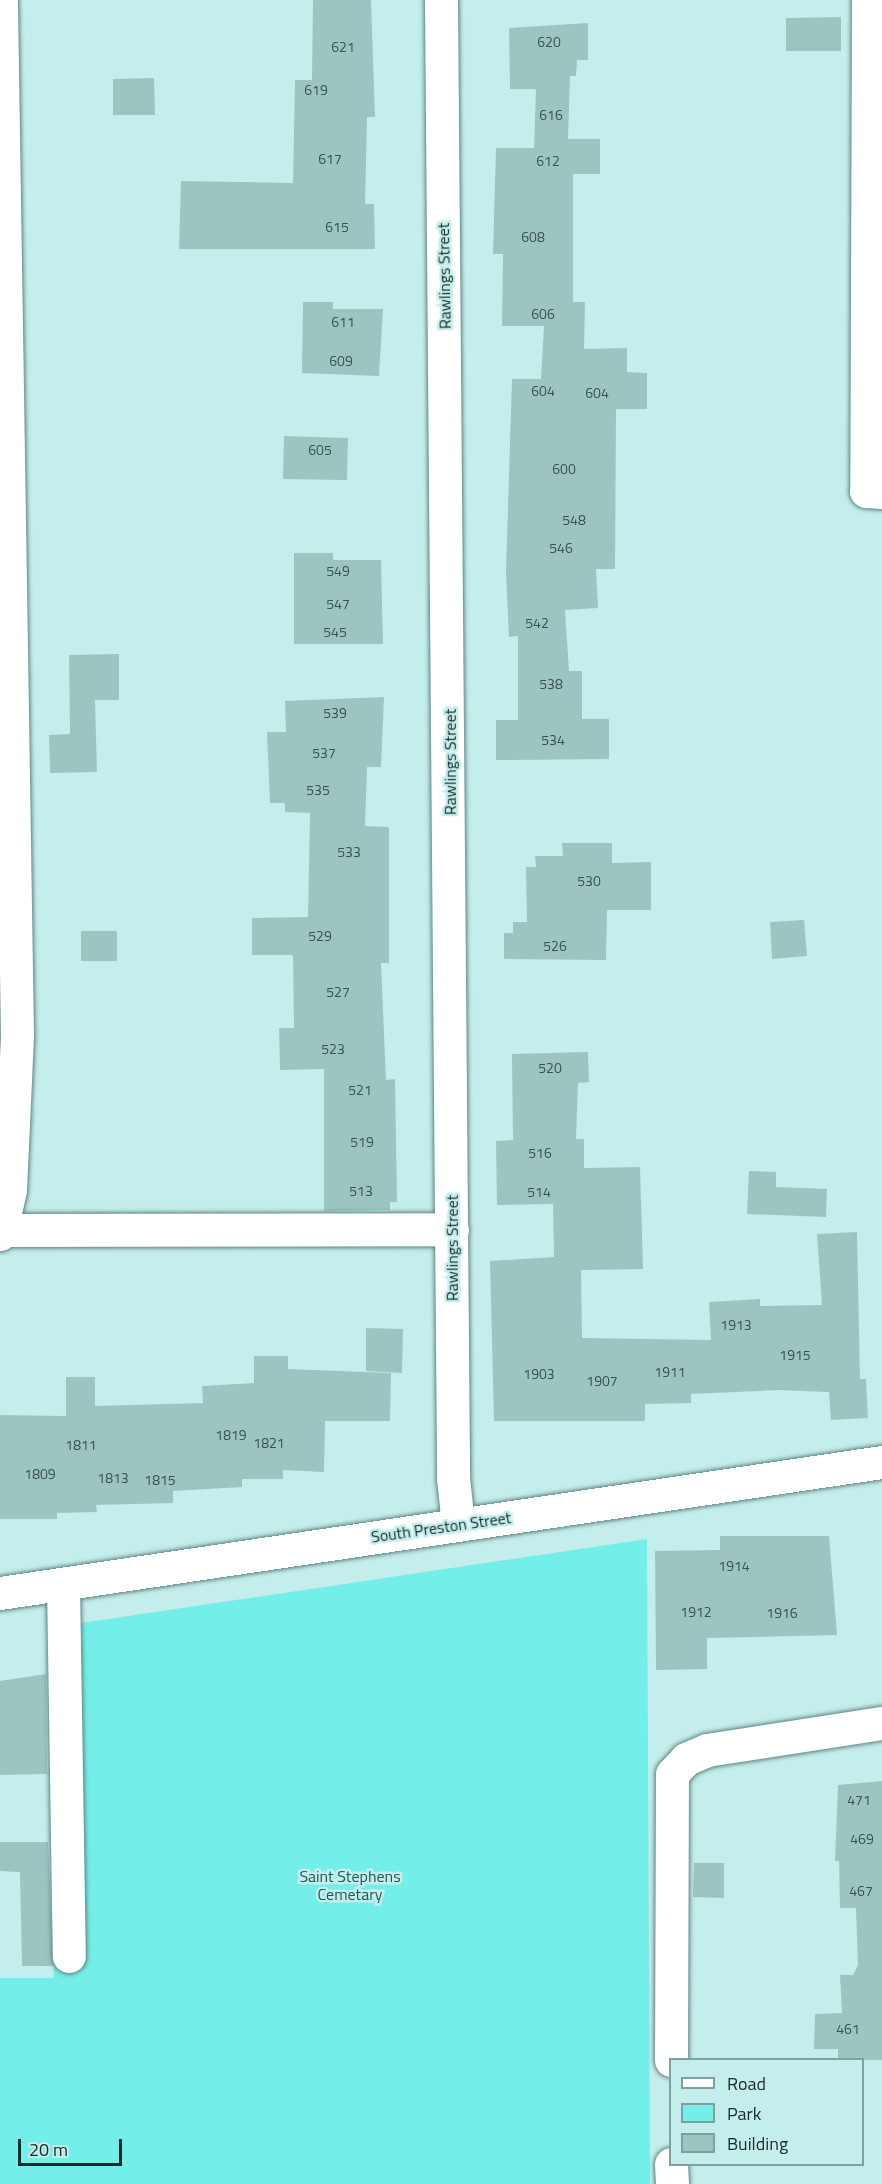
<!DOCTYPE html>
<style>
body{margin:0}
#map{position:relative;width:882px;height:2184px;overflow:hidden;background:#c4eeeb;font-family:"Titillium Web",sans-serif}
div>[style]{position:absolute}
.green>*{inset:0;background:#74eee8}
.building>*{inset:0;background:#9cc5c2}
.roads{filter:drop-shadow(0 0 2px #5e8683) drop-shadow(0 0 2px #5e8683)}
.minor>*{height:33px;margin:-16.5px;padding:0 16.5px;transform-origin:16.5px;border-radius:16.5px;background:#fff}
.major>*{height:33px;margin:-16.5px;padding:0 16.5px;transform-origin:16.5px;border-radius:16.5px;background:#fff}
span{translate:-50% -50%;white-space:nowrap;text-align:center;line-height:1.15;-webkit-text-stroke:5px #c4eeeb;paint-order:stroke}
.number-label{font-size:14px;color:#3a514f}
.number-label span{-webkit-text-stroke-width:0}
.street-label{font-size:16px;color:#192a29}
.park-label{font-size:16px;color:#1c5957}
.legend{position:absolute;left:669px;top:2058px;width:195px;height:108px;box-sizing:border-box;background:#c4eeeb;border:2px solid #80a09d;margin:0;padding:8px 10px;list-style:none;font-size:18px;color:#192a29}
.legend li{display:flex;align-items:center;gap:12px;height:30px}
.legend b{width:30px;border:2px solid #80a09d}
.scale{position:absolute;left:18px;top:2139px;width:104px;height:27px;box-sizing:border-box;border:3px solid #192a29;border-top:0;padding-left:8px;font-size:18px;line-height:21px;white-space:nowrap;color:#192a29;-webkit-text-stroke:4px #c4eeeb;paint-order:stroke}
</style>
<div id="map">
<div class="green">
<div style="clip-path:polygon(647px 1539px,650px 2184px,0 2184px,0 1978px,54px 1978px,48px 1628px)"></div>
</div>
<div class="building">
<div style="clip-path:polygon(313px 0,371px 0,375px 117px,367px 117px,365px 204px,374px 204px,375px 249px,179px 249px,181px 181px,293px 183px,295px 80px,312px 80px)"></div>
<div style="clip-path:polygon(841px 17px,841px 51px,786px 51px,786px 18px)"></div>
<div style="clip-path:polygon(588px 23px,588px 60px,577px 60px,576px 76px,570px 76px,568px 139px,600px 139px,600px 174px,573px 174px,573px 302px,585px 302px,584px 349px,627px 348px,627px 372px,647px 373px,647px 409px,616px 409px,615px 569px,596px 569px,598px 608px,565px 610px,569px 671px,582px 671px,582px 719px,609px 719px,609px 759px,496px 760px,496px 720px,518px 720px,518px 636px,509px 637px,506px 571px,512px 379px,541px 379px,544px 326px,502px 326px,503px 254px,493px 254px,496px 148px,534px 148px,536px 89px,510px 89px,509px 28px)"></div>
<div style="clip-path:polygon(154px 78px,155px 115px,113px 115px,113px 79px)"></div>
<div style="clip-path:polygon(303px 302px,333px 302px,333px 309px,383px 309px,379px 376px,302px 373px)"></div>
<div style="clip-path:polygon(284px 436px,348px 438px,347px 480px,283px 479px)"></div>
<div style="clip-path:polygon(294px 553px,333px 553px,333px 560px,381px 560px,383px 644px,294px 644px)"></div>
<div style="clip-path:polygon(119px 654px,119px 700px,95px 700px,97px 772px,50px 773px,49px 735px,70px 734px,69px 655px)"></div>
<div style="clip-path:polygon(384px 697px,381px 767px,367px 767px,365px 826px,389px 827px,389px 963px,381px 963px,386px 1080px,395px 1079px,397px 1202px,390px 1202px,390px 1210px,324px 1211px,324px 1069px,280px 1070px,279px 1028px,294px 1028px,293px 955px,252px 955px,252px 918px,308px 917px,310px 813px,285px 812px,285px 803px,270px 803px,267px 732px,286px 732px,285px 701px)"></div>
<div style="clip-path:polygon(562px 843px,612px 843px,612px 863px,651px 862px,651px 910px,607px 910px,606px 960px,504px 959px,504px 933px,513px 933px,513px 922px,527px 922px,526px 867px,536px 867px,535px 856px,563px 856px)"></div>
<div style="clip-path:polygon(804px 920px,807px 956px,772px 959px,770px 922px)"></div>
<div style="clip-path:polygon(81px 931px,117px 931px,117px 961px,81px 961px)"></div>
<div style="clip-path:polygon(588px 1052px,589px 1082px,578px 1083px,576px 1139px,584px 1139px,584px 1168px,640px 1167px,643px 1269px,581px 1270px,582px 1338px,711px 1340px,709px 1302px,760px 1299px,760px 1306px,822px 1305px,817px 1234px,857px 1232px,860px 1379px,866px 1379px,868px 1418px,831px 1420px,829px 1392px,778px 1390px,691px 1394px,691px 1403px,645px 1404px,645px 1421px,494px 1421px,490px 1261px,554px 1257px,553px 1204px,497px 1205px,496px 1141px,513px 1140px,512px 1054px)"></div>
<div style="clip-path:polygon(749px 1171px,776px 1172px,776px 1187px,827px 1189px,826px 1217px,747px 1214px)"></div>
<div style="clip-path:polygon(366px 1328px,403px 1329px,402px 1373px,366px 1371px)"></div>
<div style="clip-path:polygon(254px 1356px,288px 1356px,288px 1369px,391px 1373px,390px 1421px,325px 1421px,324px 1472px,283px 1470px,283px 1479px,242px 1479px,242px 1487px,173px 1491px,173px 1503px,96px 1505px,97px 1512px,57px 1513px,57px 1519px,0 1519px,0 1415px,66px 1416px,66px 1377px,95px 1377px,95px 1406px,203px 1403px,202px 1386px,254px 1383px)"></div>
<div style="clip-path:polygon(720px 1536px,829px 1536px,837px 1635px,707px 1638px,707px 1669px,656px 1670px,655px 1551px,720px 1550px)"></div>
<div style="clip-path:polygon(46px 1674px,47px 1774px,0 1775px,0 1681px)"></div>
<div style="clip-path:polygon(882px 1781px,882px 2060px,838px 2060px,838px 2049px,814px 2049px,815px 2014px,842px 2013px,840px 1975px,853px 1975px,858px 1965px,856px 1908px,840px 1908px,839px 1861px,835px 1861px,838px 1785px)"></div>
<div style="clip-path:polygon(0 1842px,48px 1842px,53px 1966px,22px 1966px,20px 1872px,0 1871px)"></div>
<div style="clip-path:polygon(694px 1863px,724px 1863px,724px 1898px,693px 1897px)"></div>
</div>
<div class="roads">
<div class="minor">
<div style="left:441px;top:0;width:1478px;rotate:89.53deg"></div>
<div style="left:453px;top:1478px;width:46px;rotate:83.8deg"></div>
<div style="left:868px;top:0;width:491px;rotate:90.2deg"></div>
<div style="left:866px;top:491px;width:16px;rotate:4deg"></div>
<div style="left:2px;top:1230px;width:450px;rotate:-0.1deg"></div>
<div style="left:0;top:1234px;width:45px;rotate:-77.2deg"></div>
<div style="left:10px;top:1190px;width:155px;rotate:-87.4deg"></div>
<div style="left:17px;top:1035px;width:1035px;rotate:-90.89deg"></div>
<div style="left:63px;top:1584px;width:372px;rotate:89.1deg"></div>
<div style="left:671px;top:2060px;width:286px;rotate:-89.8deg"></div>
<div style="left:672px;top:1774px;width:21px;rotate:-47deg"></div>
<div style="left:686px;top:1759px;width:23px;rotate:-23deg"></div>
<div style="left:707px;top:1750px;width:177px;rotate:-8.8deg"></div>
<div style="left:671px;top:2164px;width:20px;rotate:87deg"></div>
</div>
<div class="major">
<div style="left:0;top:1593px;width:892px;rotate:-8.45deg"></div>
</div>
</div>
<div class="number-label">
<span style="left:549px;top:42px">620</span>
<span style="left:343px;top:47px">621</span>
<span style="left:316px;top:90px">619</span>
<span style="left:551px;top:115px">616</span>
<span style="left:330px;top:159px">617</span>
<span style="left:548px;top:161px">612</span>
<span style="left:337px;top:227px">615</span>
<span style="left:533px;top:237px">608</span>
<span style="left:543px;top:314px">606</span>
<span style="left:343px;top:322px">611</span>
<span style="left:341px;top:361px">609</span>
<span style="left:543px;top:391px">604</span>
<span style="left:597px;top:393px">604</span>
<span style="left:320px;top:450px">605</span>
<span style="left:564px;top:469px">600</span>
<span style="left:574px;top:520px">548</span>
<span style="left:561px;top:548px">546</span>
<span style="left:338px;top:571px">549</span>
<span style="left:338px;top:604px">547</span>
<span style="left:537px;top:623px">542</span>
<span style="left:335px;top:632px">545</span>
<span style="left:551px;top:684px">538</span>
<span style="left:335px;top:713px">539</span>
<span style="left:553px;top:740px">534</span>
<span style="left:324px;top:753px">537</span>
<span style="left:318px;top:790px">535</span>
<span style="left:349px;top:852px">533</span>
<span style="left:589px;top:881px">530</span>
<span style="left:320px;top:936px">529</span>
<span style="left:555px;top:946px">526</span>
<span style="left:338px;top:992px">527</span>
<span style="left:333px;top:1049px">523</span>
<span style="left:550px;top:1068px">520</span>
<span style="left:360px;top:1090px">521</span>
<span style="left:362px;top:1142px">519</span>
<span style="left:540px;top:1153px">516</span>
<span style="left:361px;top:1191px">513</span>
<span style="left:539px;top:1192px">514</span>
<span style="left:736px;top:1325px">1913</span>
<span style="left:795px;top:1355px">1915</span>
<span style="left:670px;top:1372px">1911</span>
<span style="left:539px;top:1374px">1903</span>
<span style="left:602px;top:1381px">1907</span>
<span style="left:231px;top:1435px">1819</span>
<span style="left:269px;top:1443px">1821</span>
<span style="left:81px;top:1445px">1811</span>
<span style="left:40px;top:1474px">1809</span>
<span style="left:113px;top:1478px">1813</span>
<span style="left:160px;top:1480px">1815</span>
<span style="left:734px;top:1566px">1914</span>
<span style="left:696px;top:1612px">1912</span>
<span style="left:782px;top:1613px">1916</span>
<span style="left:859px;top:1800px">471</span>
<span style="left:862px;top:1839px">469</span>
<span style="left:861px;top:1891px">467</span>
<span style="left:848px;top:2029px">461</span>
</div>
<div class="street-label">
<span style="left:444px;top:276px;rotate:-91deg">Rawlings Street</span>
<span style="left:450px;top:762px;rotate:-90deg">Rawlings Street</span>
<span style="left:452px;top:1248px;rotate:-90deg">Rawlings Street</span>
<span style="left:441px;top:1527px;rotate:-8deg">South Preston Street</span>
</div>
<div class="park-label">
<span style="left:350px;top:1885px">Saint Stephens<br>Cemetary</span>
</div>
<ul class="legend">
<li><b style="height:8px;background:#fff"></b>Road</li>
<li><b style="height:16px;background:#74eee8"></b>Park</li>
<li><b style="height:16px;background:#9cc5c2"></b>Building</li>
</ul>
<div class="scale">20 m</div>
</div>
